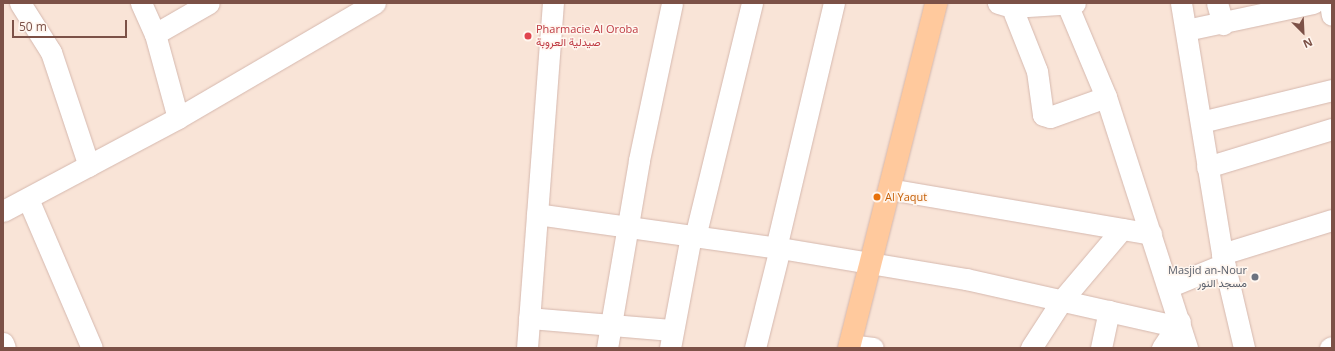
<!DOCTYPE html>
<meta charset="utf-8">
<style>
body{margin:0}
#map{position:relative;width:1335px;height:351px;overflow:hidden;background:#fff1e7;font-family:"Open Sans",Vazirmatn,sans-serif}
div>[style]{position:absolute}
.residential>*{inset:0;background:#f9e4d7}
.roads{filter:drop-shadow(0 0 1px #d5b8ae) drop-shadow(0 0 1px #d5b8ae)}
.minor>*{height:21px;margin:-10.5px;padding:0 10.5px;transform-origin:10.5px;border-radius:10.5px;background:#fff}
.major>*{height:22px;margin:-11px;padding:0 11px;transform-origin:11px;border-radius:11px;background:#ffc99d}
.dots>*{width:11px;height:11px;translate:-50% -50%;box-sizing:border-box;border:2px solid #fff6ef;border-radius:50%}
span{translate:-50% -50%;white-space:nowrap;text-align:center;line-height:1.15;-webkit-text-stroke:3px #fff6ef;paint-order:stroke}
.health-label{font-size:11px;color:#be3a42}
.left{translate:0 -50%;text-align:left}
.food-label{font-size:11px;color:#c56008}
.worship-label{font-size:11px;color:#5b616d}
.right{translate:-100% -50%;text-align:right}
.frame{position:absolute;inset:0;border:4px solid #7c5147;pointer-events:none}
.north{position:absolute;left:1283px;top:12px;width:40px;height:40px;-webkit-text-stroke:3px #fff6ef;paint-order:stroke;rotate:156deg;font-size:11px;font-weight:700;line-height:16px;text-align:center;color:#7c5147}
.north::after{content:'';display:block;margin:auto;width:14px;height:18px;background:#7c5147;clip-path:polygon(50% 0,100% 100%,50% 72%,0 100%)}
.scale{position:absolute;left:12px;top:20px;width:115px;height:18px;box-sizing:border-box;border:2px solid #7c5147;border-top:0;padding-left:5px;font-size:12px;line-height:14px;white-space:nowrap;color:#7c5147;-webkit-text-stroke:3px #fff6ef;paint-order:stroke}
</style>
<div id="map">
<div class="residential">
<div style="clip-path:polygon(3px 3px,1332px 3px,1332px 348px,3px 348px)"></div>
</div>
<div class="roads">
<div class="minor">
<div style="left:20px;top:3px;width:58px;rotate:57.7deg"></div>
<div style="left:51px;top:52px;width:120px;rotate:71.6deg"></div>
<div style="left:141px;top:3px;width:34px;rotate:66deg"></div>
<div style="left:155px;top:34px;width:87px;rotate:74.7deg"></div>
<div style="left:998px;top:3px;width:15px;rotate:16deg"></div>
<div style="left:1012px;top:7px;width:63px;rotate:-3.6deg"></div>
<div style="left:1181px;top:3px;width:254px;rotate:80.7deg"></div>
<div style="left:1222px;top:254px;width:97px;rotate:76.8deg"></div>
<div style="left:1217px;top:3px;width:22px;rotate:74deg"></div>
<div style="left:1330px;top:3px;width:12px;rotate:81deg"></div>
<div style="left:1067px;top:4px;width:101px;rotate:67.2deg"></div>
<div style="left:1014px;top:13px;width:62px;rotate:68.4deg"></div>
<div style="left:1037px;top:71px;width:44px;rotate:82.2deg"></div>
<div style="left:1043px;top:115px;width:7px;rotate:16deg"></div>
<div style="left:1050px;top:117px;width:59px;rotate:-19.7deg"></div>
<div style="left:1106px;top:97px;width:264px;rotate:72.1deg"></div>
<div style="left:1186px;top:30px;width:130px;rotate:-12deg"></div>
<div style="left:155px;top:34px;width:62px;rotate:-29.9deg"></div>
<div style="left:1201px;top:122px;width:135px;rotate:-13.7deg"></div>
<div style="left:1207px;top:167px;width:131px;rotate:-16.9deg"></div>
<div style="left:889px;top:189px;width:266px;rotate:9.7deg"></div>
<div style="left:28px;top:199px;width:162px;rotate:66.8deg"></div>
<div style="left:3px;top:211px;width:198px;rotate:-28deg"></div>
<div style="left:178px;top:118px;width:228px;rotate:-30.3deg"></div>
<div style="left:537px;top:214px;width:245px;rotate:8deg"></div>
<div style="left:695px;top:237px;width:241px;rotate:-76.3deg"></div>
<div style="left:776px;top:248px;width:252px;rotate:-76.7deg"></div>
<div style="left:1222px;top:254px;width:115px;rotate:-17.2deg"></div>
<div style="left:1168px;top:287px;width:61px;rotate:-22.3deg"></div>
<div style="left:529px;top:318px;width:144px;rotate:4.8deg"></div>
<div style="left:3px;top:343px;width:5px;rotate:68deg"></div>
<div style="left:849px;top:345px;width:24px;rotate:7deg"></div>
<div style="left:527px;top:348px;width:346px;rotate:-85.7deg"></div>
<div style="left:607px;top:348px;width:191px;rotate:-80.3deg"></div>
<div style="left:639px;top:160px;width:160px;rotate:-78.1deg"></div>
<div style="left:670px;top:348px;width:114px;rotate:-79.4deg"></div>
<div style="left:755px;top:348px;width:103px;rotate:-76deg"></div>
<div style="left:780px;top:248px;width:189px;rotate:9.5deg"></div>
<div style="left:966px;top:279px;width:214px;rotate:12.7deg"></div>
<div style="left:1031px;top:348px;width:57px;rotate:-57.1deg"></div>
<div style="left:1062px;top:300px;width:93px;rotate:-49.8deg"></div>
<div style="left:1101px;top:348px;width:38px;rotate:-78deg"></div>
<div style="left:1162px;top:348px;width:32px;rotate:-56deg"></div>
<div style="left:1330px;top:348px;width:2px;rotate:-27deg"></div>
</div>
<div class="major">
<div style="left:849px;top:348px;width:356px;rotate:-75.8deg"></div>
</div>
</div>
<div class="dots">
<div style="left:528px;top:36px;background:#e0444e"></div>
<div style="left:877px;top:197px;background:#e8710a"></div>
<div style="left:1255px;top:277px;background:#6b7280"></div>
</div>
<div class="health-label">
<span class="left" style="left:536px;top:36px">Pharmacie Al Oroba<br>صيدلية العروبة</span>
</div>
<div class="food-label">
<span class="left" style="left:885px;top:197px">Al Yaqut</span>
</div>
<div class="worship-label">
<span class="right" style="left:1247px;top:277px">Masjid an-Nour<br>مسجد النور</span>
</div>
<div class="frame"></div>
<div class="north">N</div>
<div class="scale">50 m</div>
</div>
